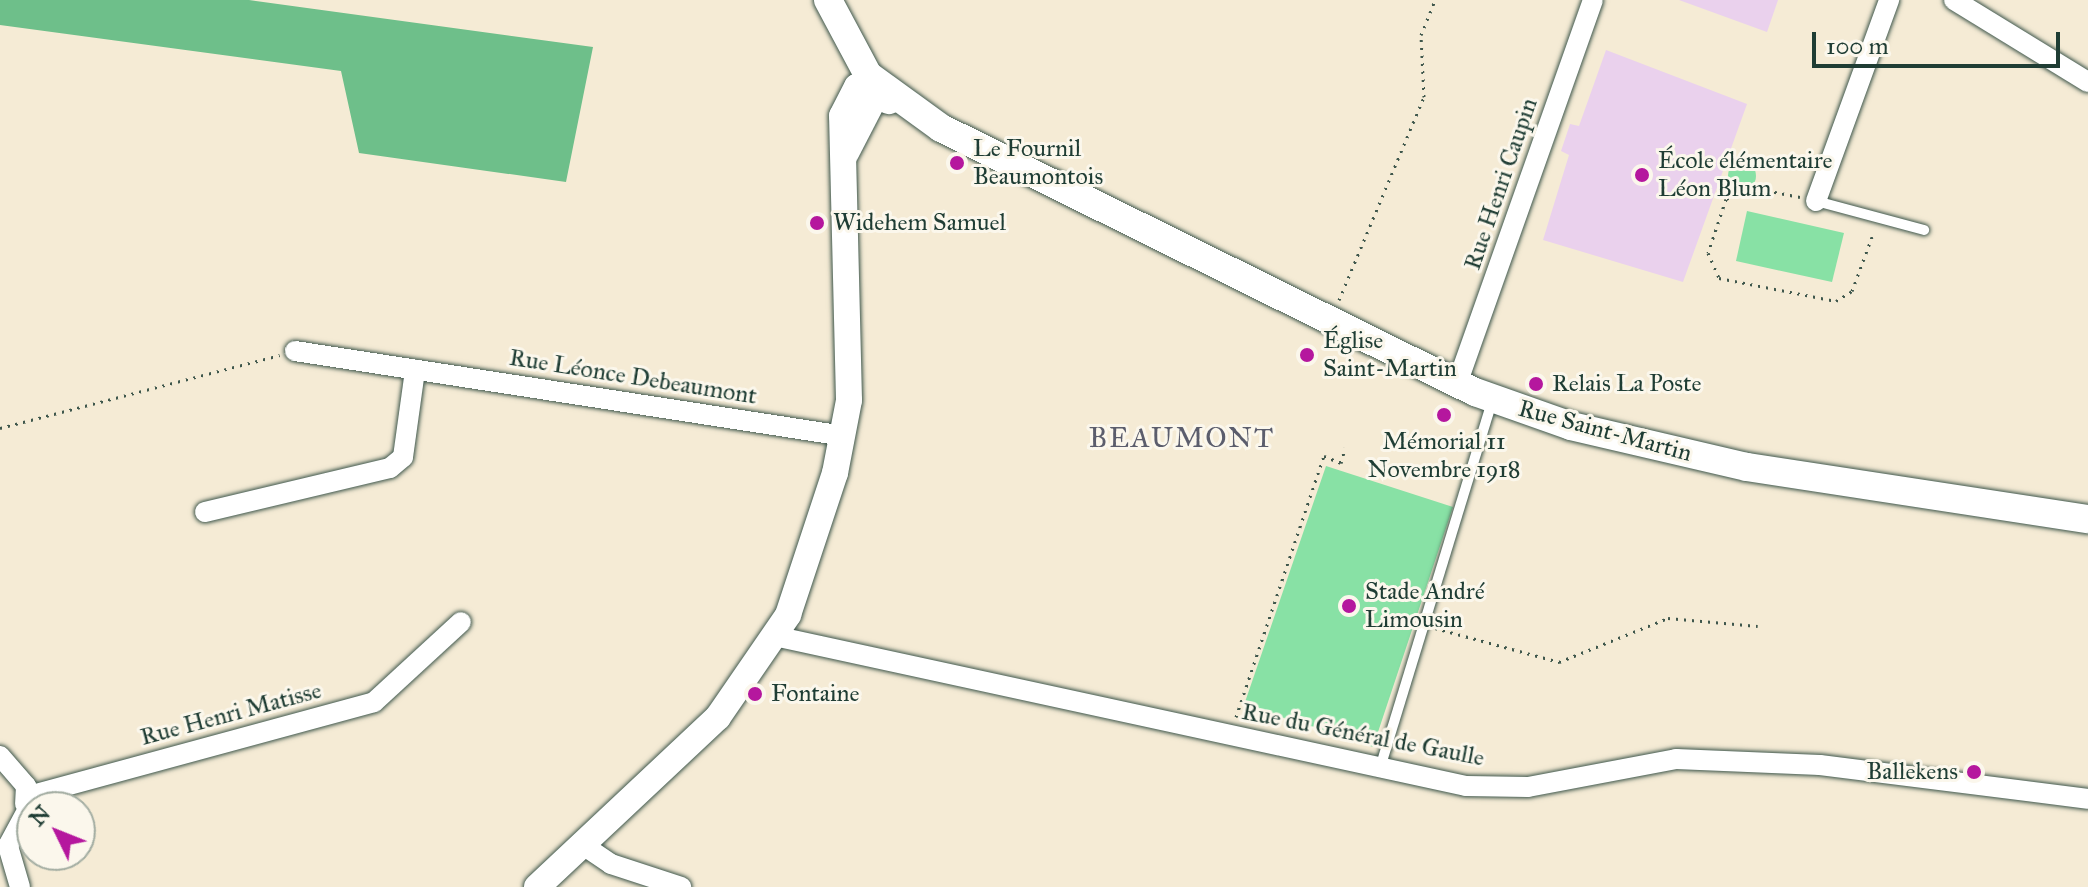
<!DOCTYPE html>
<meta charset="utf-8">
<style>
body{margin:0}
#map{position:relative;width:2088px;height:887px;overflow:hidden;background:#f5ebd5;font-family:"IM FELL Great Primer",serif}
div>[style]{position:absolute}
.built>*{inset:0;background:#ead1ed}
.green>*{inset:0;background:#88e1a5}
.round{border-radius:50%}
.forest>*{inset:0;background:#6ebf8a}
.path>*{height:3px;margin-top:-1.5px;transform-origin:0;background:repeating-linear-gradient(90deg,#3f574c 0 2px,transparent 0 8px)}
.roads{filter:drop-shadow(0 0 2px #3f574c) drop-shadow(0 0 2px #3f574c)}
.service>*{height:10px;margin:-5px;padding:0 5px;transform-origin:5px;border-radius:5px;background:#fff}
.minor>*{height:20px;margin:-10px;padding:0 10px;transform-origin:10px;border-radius:10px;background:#fff}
.tertiary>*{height:26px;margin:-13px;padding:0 13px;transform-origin:13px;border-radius:13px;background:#fff}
.secondary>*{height:28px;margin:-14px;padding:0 14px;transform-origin:14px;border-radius:14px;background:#fff}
.dots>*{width:22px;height:22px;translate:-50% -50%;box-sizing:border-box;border:4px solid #fbf7ec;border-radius:50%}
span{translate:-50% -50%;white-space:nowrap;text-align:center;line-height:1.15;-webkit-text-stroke:6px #fbf7ec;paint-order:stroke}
.poi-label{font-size:24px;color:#1f3d34}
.left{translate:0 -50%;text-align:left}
.right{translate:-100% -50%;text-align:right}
.street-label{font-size:24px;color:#1f3d34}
.quarter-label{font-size:28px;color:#5b5d6c;letter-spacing:2px}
.north{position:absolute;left:16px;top:791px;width:80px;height:80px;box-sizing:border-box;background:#fbf7ec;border:2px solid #a3ada2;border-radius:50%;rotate:313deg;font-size:22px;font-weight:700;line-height:32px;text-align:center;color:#1f3d34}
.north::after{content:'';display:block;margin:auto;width:28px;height:36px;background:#b5179e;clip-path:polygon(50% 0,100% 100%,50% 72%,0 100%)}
.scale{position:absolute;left:1812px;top:32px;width:248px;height:36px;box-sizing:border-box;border:4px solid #1f3d34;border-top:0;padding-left:10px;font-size:24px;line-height:28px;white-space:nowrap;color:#1f3d34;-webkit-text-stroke:6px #fbf7ec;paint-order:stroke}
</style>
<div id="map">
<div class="built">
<div style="clip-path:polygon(1679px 0,1778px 0,1767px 32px)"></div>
<div style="clip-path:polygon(1606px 50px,1747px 104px,1683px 282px,1543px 240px,1569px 155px,1561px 151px,1570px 124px,1579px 126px)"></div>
</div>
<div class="green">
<div class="round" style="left:1728px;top:162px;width:28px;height:28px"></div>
<div style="clip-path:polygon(1747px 211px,1844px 233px,1832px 282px,1736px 261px)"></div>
<div style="clip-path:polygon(1326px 466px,1453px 507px,1373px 747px,1244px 705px)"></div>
</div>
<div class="forest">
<div style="clip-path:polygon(0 0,249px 0,593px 47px,566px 182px,359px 153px,341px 71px,0 25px)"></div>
</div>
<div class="path">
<div style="left:1800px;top:197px;width:51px;rotate:-168.7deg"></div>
<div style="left:1750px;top:187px;width:27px;rotate:153deg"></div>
<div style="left:1726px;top:199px;width:57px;rotate:108.4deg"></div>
<div style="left:1708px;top:253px;width:27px;rotate:66deg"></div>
<div style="left:1719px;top:278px;width:119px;rotate:11.1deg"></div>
<div style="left:1836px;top:301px;width:19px;rotate:-32deg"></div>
<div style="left:1852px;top:291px;width:58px;rotate:-69.7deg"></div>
<div style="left:1339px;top:300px;width:220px;rotate:-67.3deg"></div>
<div style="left:1424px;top:97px;width:62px;rotate:-92.8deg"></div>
<div style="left:1421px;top:35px;width:38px;rotate:-68deg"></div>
<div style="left:0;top:428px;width:289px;rotate:-14.6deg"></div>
<div style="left:1435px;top:628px;width:129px;rotate:15.3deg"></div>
<div style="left:1559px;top:662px;width:118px;rotate:-22deg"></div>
<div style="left:1668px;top:618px;width:90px;rotate:5.1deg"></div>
<div style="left:1236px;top:717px;width:275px;rotate:-71.4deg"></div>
<div style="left:1324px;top:456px;width:18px;rotate:22deg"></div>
<div style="left:1341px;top:463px;width:16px;rotate:-75deg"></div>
</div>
<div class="roads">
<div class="service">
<div style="left:1816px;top:201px;width:112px;rotate:15deg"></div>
<div style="left:1380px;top:768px;width:384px;rotate:-73deg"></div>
</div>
<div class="minor">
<div style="left:1954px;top:0;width:157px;rotate:31.5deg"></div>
<div style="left:1816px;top:201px;width:214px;rotate:-70deg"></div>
<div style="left:295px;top:351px;width:556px;rotate:8.8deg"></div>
<div style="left:1457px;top:384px;width:407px;rotate:-70.5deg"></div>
<div style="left:205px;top:512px;width:190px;rotate:-13.4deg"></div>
<div style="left:390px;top:468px;width:17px;rotate:-40deg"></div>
<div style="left:403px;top:457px;width:88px;rotate:-82.1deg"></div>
<div style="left:779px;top:637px;width:703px;rotate:12.24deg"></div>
<div style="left:1466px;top:786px;width:62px;rotate:0.9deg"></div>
<div style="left:1528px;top:787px;width:151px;rotate:-10.7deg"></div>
<div style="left:1676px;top:759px;width:144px;rotate:2.4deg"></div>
<div style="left:1820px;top:765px;width:270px;rotate:7.2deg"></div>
<div style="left:0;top:756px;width:40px;rotate:49deg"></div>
<div style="left:26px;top:786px;width:18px;rotate:93deg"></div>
<div style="left:580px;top:843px;width:37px;rotate:34deg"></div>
<div style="left:611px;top:864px;width:74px;rotate:18.2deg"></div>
<div style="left:20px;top:887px;width:43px;rotate:-106.3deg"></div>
<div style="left:8px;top:846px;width:59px;rotate:-61.7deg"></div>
<div style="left:36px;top:794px;width:350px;rotate:-15.2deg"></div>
<div style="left:374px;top:702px;width:118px;rotate:-42.6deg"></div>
</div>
<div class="tertiary">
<div style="left:846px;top:153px;width:68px;rotate:-62.7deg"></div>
<div style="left:537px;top:887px;width:248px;rotate:-43.2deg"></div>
<div style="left:718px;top:717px;width:124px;rotate:-55.5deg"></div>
<div style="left:788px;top:615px;width:150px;rotate:-71.7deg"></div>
<div style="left:835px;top:473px;width:74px;rotate:-79.1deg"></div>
<div style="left:849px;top:400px;width:284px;rotate:-91.4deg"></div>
<div style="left:842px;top:116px;width:33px;rotate:-63deg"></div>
<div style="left:857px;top:87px;width:35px;rotate:24deg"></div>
</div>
<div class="secondary">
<div style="left:828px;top:0;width:85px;rotate:61.9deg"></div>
<div style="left:868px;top:75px;width:90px;rotate:36deg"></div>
<div style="left:941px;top:128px;width:596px;rotate:26.31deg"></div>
<div style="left:1475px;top:392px;width:102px;rotate:19.5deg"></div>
<div style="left:1571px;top:426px;width:181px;rotate:13.1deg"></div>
<div style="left:1747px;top:467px;width:345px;rotate:8.7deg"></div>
</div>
</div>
<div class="dots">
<div style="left:957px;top:163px;background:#b5179e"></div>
<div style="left:1642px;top:175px;background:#b5179e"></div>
<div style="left:817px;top:223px;background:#b5179e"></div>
<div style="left:1307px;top:355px;background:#b5179e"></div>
<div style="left:1536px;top:384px;background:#b5179e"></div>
<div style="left:1444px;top:415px;background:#b5179e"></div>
<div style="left:1349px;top:606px;background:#b5179e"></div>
<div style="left:755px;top:694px;background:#b5179e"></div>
<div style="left:1974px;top:772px;background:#b5179e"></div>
</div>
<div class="poi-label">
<span class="left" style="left:973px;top:163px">Le Fournil<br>Beaumontois</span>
<span class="left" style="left:1658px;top:175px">École élémentaire<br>Léon Blum</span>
<span class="left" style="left:833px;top:223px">Widehem Samuel</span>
<span class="left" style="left:1323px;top:355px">Église<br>Saint-Martin</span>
<span class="left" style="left:1552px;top:384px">Relais La Poste</span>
<span style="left:1444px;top:456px">Mémorial 11<br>Novembre 1918</span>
<span class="left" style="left:1365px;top:606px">Stade André<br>Limousin</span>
<span class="left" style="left:771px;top:694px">Fontaine</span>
<span class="right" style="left:1958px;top:772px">Ballekens</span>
</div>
<div class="street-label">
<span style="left:1501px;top:184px;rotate:-71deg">Rue Henri Caupin</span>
<span style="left:633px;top:377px;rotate:9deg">Rue Léonce Debeaumont</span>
<span style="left:1605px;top:431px;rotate:15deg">Rue Saint-Martin</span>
<span style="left:231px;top:714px;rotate:-15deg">Rue Henri Matisse</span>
<span style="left:1363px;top:735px;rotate:11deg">Rue du Général de Gaulle</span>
</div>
<div class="quarter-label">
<span style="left:1182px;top:438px">BEAUMONT</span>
</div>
<div class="north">N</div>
<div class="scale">100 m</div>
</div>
